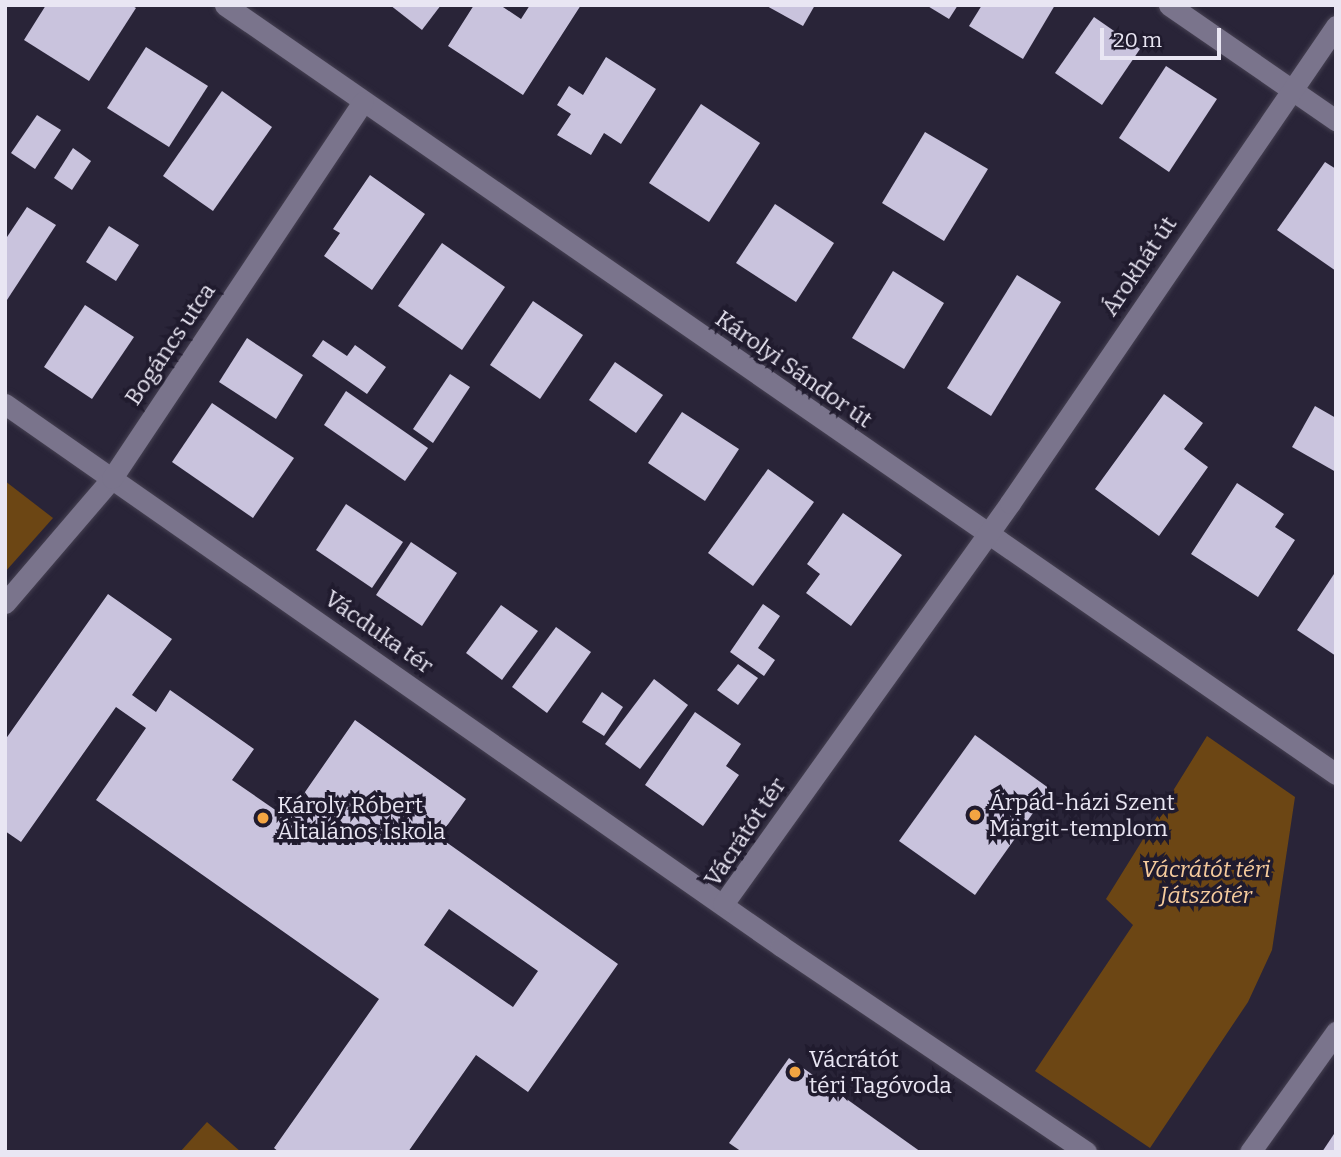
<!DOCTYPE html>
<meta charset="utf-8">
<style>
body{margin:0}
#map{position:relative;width:1341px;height:1157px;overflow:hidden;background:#292438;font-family:Bitter,serif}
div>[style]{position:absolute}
.green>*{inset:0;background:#6c4614}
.building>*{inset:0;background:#c9c3dd}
.roads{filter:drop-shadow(0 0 2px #464152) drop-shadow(0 0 2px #464152)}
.minor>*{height:21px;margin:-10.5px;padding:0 10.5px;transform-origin:10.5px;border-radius:10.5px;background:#7a748c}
.dots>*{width:19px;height:19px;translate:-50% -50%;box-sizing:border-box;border:4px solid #201b2e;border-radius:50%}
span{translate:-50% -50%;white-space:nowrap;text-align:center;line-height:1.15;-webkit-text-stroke:7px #201b2e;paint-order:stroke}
.street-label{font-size:23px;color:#e9e6f3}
.poi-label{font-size:23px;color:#e9e6f3}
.left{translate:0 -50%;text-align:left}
.park-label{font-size:23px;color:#f6cb9d;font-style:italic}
.frame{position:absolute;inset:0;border:7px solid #e9e6f3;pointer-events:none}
.scale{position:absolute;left:1100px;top:28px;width:121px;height:32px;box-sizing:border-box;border:4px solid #e9e6f3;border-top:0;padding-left:9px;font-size:21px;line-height:24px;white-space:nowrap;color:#e9e6f3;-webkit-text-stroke:5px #201b2e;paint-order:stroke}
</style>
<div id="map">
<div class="green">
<div style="clip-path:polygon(5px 481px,53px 518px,5px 572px)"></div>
<div style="clip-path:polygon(1207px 736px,1295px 797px,1272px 950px,1248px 1002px,1150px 1148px,1035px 1071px,1133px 925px,1106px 899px)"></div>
<div style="clip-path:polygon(207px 1122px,241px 1152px,180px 1152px)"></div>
</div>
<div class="building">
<div style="clip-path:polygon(46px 5px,131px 5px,136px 8px,89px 81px,24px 40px)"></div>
<div style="clip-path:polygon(390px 5px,441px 5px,422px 30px)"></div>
<div style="clip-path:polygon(474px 5px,500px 5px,521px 19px,530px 5px,581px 5px,523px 95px,448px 46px)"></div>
<div style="clip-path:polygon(765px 5px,815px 5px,803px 26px)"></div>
<div style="clip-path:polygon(926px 5px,958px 5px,949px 19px)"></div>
<div style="clip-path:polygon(982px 5px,1055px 5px,1023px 59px,969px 26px)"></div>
<div style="clip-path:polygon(1094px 17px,1140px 49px,1102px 105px,1055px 73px)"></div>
<div style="clip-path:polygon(146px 47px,208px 86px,169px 147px,107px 108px)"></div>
<div style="clip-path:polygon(606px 57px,656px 89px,621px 144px,604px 133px,591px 155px,557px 135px,571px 114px,557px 105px,569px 86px,583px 95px)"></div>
<div style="clip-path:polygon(1166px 66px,1217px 99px,1169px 172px,1119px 138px)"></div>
<div style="clip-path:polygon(222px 91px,272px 127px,213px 211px,163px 176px)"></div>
<div style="clip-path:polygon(701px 104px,760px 143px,709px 222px,649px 183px)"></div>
<div style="clip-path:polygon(37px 115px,61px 130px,35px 169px,11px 153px)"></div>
<div style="clip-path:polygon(925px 132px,988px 169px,944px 241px,882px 203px)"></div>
<div style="clip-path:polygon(73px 148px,91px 161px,72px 190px,54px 178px)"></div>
<div style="clip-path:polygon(1325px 162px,1336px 169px,1336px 271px,1277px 230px)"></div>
<div style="clip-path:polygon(370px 175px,425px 214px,372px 290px,324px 256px,340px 233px,333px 229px)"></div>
<div style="clip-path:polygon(775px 204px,834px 243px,796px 302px,736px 263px)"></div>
<div style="clip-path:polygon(27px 207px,56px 225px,5px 303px,5px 240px)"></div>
<div style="clip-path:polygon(109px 226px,139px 245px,116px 281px,86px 262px)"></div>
<div style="clip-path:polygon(442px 243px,505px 287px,462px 350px,398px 306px)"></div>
<div style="clip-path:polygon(893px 271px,944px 303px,904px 369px,852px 338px)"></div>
<div style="clip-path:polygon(1017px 275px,1061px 302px,991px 416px,947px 388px)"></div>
<div style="clip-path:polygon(533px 301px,583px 335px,540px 399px,490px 365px)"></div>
<div style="clip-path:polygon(85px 305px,134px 337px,92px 399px,44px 367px)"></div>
<div style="clip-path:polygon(247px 338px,303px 375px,276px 419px,219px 382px)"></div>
<div style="clip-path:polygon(323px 340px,347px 356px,355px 345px,386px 367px,367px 394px,312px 356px)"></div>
<div style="clip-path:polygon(615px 362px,663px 395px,636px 433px,589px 400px)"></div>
<div style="clip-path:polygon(450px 374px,470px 387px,433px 443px,413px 429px)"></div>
<div style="clip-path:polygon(346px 391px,428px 448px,405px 481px,324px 425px)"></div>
<div style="clip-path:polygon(1164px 394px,1203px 423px,1184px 449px,1208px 467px,1159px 536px,1095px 489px)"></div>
<div style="clip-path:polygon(212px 403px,294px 458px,253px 518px,172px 462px)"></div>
<div style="clip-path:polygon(1315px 406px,1336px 418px,1336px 472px,1292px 447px)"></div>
<div style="clip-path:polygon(682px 412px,739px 449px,705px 501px,648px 463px)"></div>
<div style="clip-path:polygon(768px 469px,814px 502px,753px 586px,708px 553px)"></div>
<div style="clip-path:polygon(1237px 483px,1284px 514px,1275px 527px,1295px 540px,1258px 597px,1191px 554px)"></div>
<div style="clip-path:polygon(346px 504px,403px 542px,372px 588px,316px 550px)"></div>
<div style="clip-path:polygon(843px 513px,902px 555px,851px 626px,806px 593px,820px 574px,807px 564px)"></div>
<div style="clip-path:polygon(411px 542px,457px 573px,422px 626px,376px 595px)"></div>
<div style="clip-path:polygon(1336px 571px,1336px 656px,1297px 630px)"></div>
<div style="clip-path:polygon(evenodd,108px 594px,172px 639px,132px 695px,156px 712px,170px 690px,254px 749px,232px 780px,287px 818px,355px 720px,466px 799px,439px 837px,618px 964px,528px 1092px,476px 1055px,408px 1152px,279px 1152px,274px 1148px,379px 999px,96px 800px,146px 728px,116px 707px,21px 842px,5px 831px,5px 740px,108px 594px,449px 909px,538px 971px,513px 1007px,424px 945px,449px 909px)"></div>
<div style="clip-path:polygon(763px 604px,780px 616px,758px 648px,775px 660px,764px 676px,730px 652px)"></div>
<div style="clip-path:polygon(501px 605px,538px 631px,502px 680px,466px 653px)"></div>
<div style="clip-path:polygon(556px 627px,591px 652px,547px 713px,512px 687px)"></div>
<div style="clip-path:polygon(738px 664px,758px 678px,738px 705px,717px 690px)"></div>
<div style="clip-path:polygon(654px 679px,688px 705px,640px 769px,605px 744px)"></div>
<div style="clip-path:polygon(602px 692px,623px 707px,604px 736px,582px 722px)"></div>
<div style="clip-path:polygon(695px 712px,741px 744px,726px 766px,739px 775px,703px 826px,645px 785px)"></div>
<div style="clip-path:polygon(975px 735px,1050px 789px,975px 895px,899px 841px)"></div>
<div style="clip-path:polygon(789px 1058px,921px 1152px,742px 1152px,729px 1143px)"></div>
<div style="clip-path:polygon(1336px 1131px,1336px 1152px,1322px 1152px)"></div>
</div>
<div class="roads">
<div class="minor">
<div style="left:225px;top:5px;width:1351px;rotate:34.69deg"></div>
<div style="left:1169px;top:5px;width:203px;rotate:34.6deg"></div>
<div style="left:5px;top:404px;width:947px;rotate:34.93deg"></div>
<div style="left:781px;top:946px;width:368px;rotate:34deg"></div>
<div style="left:5px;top:603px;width:165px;rotate:-49.4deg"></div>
<div style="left:112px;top:478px;width:452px;rotate:-56.3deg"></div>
<div style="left:723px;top:904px;width:493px;rotate:-54.4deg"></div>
<div style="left:1010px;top:503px;width:578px;rotate:-55.65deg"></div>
<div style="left:1250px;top:1152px;width:148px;rotate:-54.4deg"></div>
</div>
</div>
<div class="dots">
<div style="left:975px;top:815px;background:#f3a542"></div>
<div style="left:263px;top:818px;background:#f3a542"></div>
<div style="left:795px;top:1072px;background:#f3a542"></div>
</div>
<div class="street-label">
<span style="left:1139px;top:266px;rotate:-56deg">Árokhát út</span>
<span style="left:170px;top:344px;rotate:-56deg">Bogáncs utca</span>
<span style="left:794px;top:369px;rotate:35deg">Károlyi Sándor út</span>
<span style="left:379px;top:632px;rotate:35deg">Vácduka tér</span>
<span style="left:745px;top:832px;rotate:-56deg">Vácrátót tér</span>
</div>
<div class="poi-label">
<span class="left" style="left:989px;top:815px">Árpád-házi Szent<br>Margit-templom</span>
<span class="left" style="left:277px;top:818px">Károly Róbert<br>Általános Iskola</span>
<span class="left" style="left:809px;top:1072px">Vácrátót<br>téri Tagóvoda</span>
</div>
<div class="park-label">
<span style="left:1206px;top:882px">Vácrátót téri<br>Játszótér</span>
</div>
<div class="frame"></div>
<div class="scale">20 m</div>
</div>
